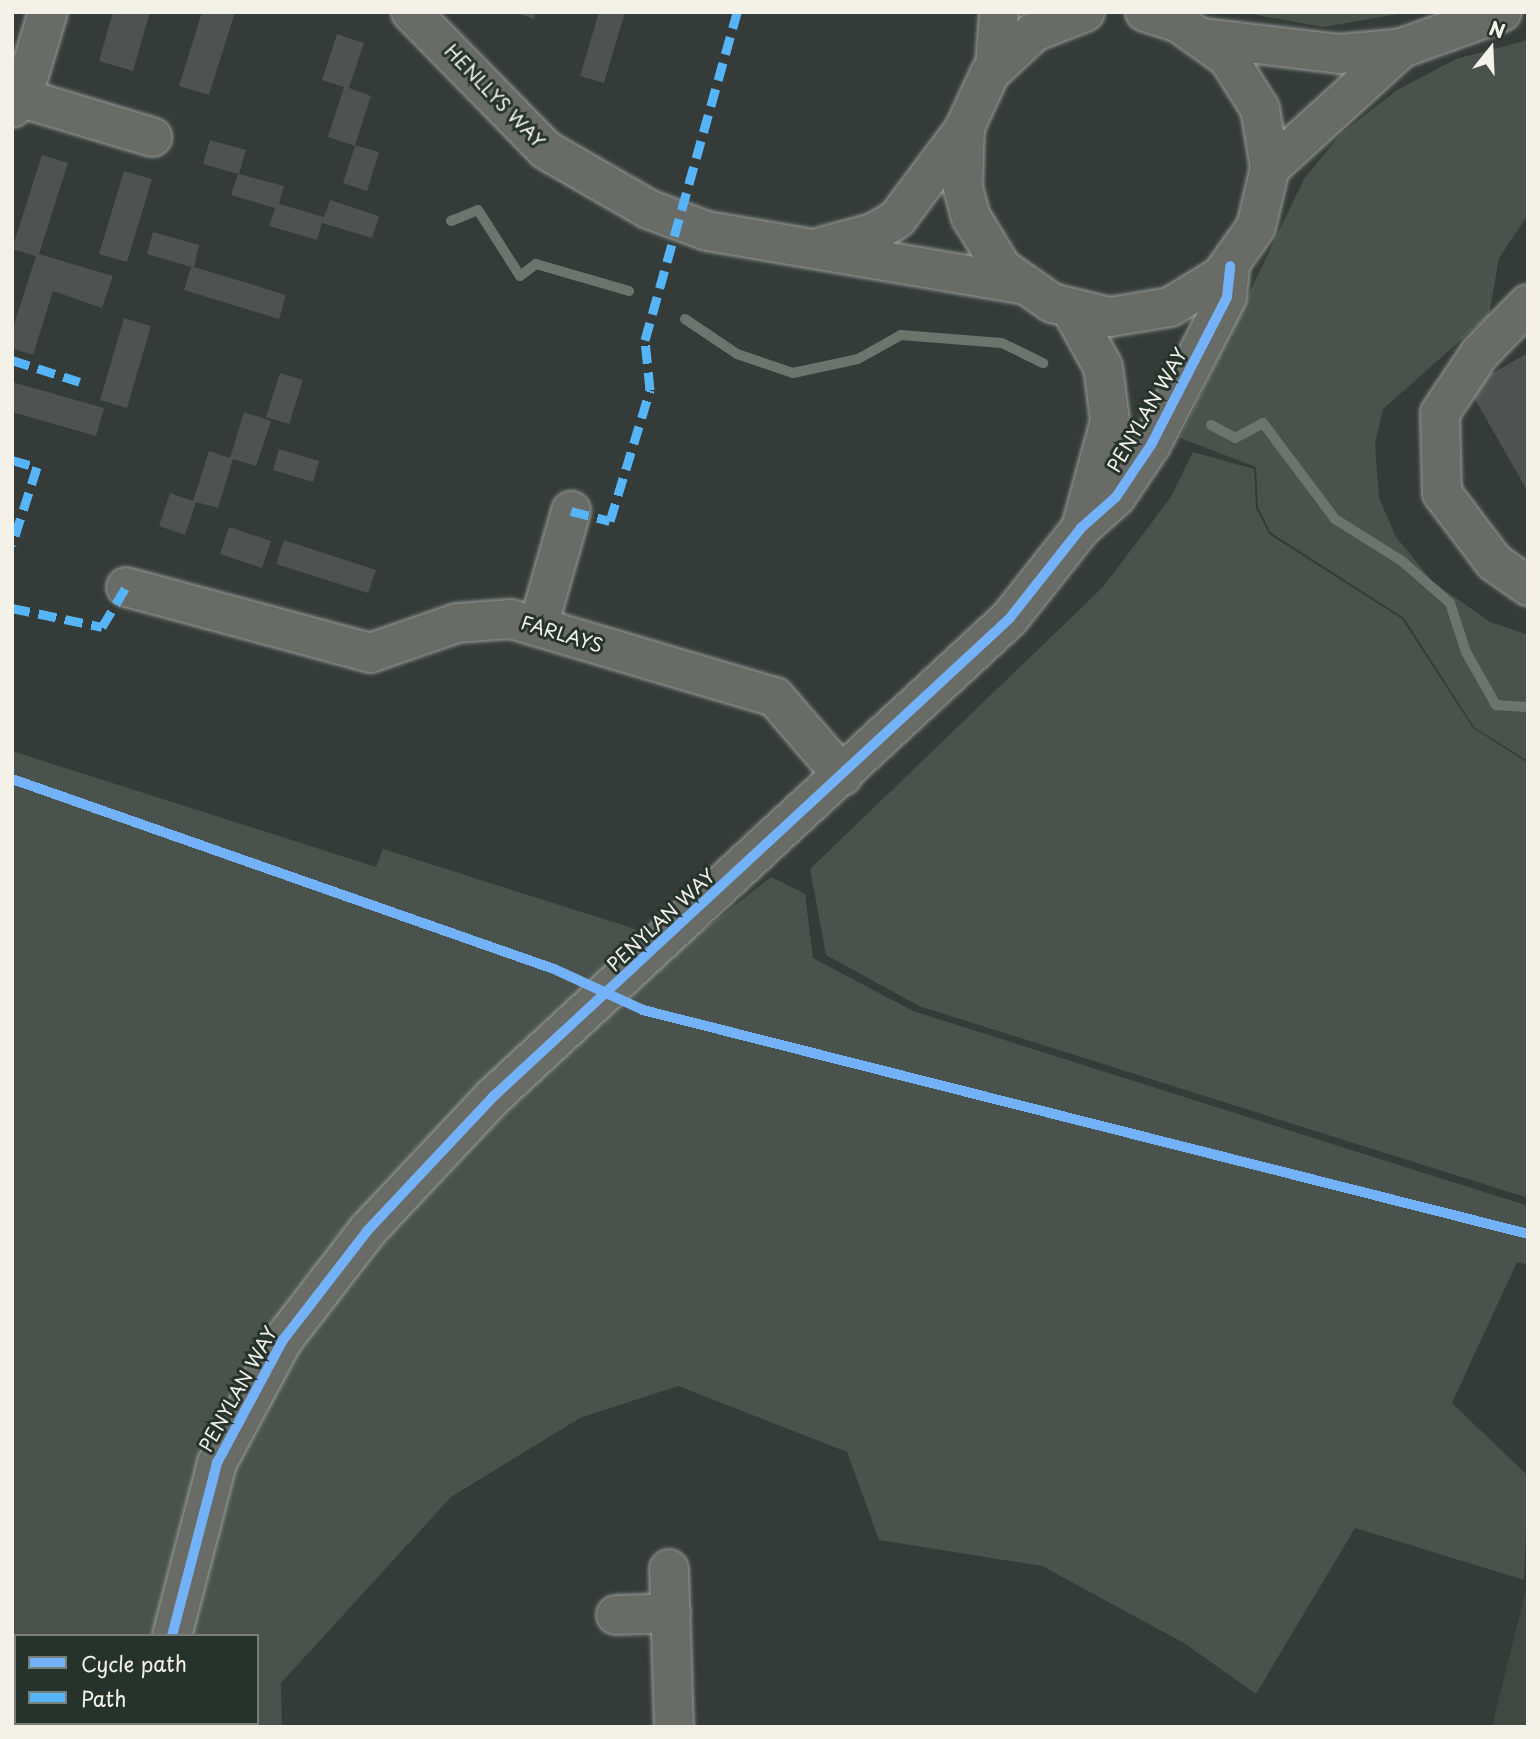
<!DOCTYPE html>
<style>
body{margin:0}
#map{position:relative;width:1540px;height:1739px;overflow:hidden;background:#353b38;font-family:"Playpen Sans",sans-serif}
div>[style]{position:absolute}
.built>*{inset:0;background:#3f4942}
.green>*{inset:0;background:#49524c}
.stream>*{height:10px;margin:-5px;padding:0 5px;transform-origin:5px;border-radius:5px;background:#6d736d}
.building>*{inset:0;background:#4e5250}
.roads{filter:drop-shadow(0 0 2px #9c9e9b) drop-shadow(0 0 2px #9c9e9b)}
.minor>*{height:38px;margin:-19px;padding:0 19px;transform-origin:19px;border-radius:19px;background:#686b66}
.quiet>*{height:9px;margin-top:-4.5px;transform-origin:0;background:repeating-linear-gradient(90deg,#56b5f8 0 18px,transparent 0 27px)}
.cycleway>*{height:10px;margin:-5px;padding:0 5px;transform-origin:5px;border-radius:5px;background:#73b2f8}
span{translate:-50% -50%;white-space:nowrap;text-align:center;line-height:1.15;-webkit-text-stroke:6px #26332d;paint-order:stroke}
.street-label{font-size:19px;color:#f4f1e8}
.frame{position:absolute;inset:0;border:14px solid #f4f1e8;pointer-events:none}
.legend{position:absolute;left:14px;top:1634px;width:245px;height:91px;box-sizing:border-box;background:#26332d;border:2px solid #787f78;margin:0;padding:9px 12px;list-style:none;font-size:21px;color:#f4f1e8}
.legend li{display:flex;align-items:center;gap:14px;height:35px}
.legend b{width:35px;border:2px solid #787f78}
.north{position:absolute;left:1456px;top:14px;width:70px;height:70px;-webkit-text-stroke:5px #26332d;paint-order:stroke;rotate:18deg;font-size:19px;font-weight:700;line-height:28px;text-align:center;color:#f4f1e8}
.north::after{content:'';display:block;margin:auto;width:24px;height:32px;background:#f4f1e8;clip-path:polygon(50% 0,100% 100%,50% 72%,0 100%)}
</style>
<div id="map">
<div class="built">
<div style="clip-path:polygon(1528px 1581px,1528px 1727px,1492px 1727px)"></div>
</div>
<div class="green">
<div style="clip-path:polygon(1241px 12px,1410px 12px,1323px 27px)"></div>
<div style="clip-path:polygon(1528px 40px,1528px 215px,1499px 258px,1489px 315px,1383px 409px,1375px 444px,1379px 498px,1396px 537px,1433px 582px,1490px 622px,1528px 635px,1528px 761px,1474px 727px,1404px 618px,1270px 532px,1258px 507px,1256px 467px,1180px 438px,1304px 179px,1341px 134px,1397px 90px,1456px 59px)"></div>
<div style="clip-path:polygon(1193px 452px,1254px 469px,1256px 508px,1269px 534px,1402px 619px,1473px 728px,1528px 763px,1528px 1198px,919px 1006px,826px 955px,810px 869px,1103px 587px,1171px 497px)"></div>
<div style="clip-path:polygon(evenodd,12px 751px,376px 867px,383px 849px,629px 927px,678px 950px,771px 877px,805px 894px,813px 958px,913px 1011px,1528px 1206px,1528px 1265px,1517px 1262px,1452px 1403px,1528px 1476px,1524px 1580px,1355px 1528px,1256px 1694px,1184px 1643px,1042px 1566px,879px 1540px,847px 1452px,678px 1386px,580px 1418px,451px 1497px,281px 1683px,282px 1727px,12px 1727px,12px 751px,16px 1636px,257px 1636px,257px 1723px,16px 1723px,16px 1636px)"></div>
</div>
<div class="stream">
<div style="left:451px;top:221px;width:29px;rotate:-22deg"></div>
<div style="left:478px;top:210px;width:78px;rotate:57.5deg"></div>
<div style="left:520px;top:276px;width:20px;rotate:-37deg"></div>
<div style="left:536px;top:264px;width:97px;rotate:16.2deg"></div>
<div style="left:685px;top:319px;width:63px;rotate:33.9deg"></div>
<div style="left:737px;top:354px;width:59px;rotate:18.7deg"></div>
<div style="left:793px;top:373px;width:66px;rotate:-12.2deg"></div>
<div style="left:858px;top:359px;width:49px;rotate:-29.2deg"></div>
<div style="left:901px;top:335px;width:101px;rotate:4.5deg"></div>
<div style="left:1002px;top:343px;width:46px;rotate:26deg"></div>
<div style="left:1211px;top:425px;width:27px;rotate:28deg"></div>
<div style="left:1235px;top:438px;width:32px;rotate:-28deg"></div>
<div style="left:1263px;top:423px;width:120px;rotate:53.1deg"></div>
<div style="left:1335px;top:519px;width:79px;rotate:32.1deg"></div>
<div style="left:1402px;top:561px;width:64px;rotate:41.2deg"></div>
<div style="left:1450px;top:603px;width:52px;rotate:71.9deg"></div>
<div style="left:1466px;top:652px;width:61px;rotate:60.5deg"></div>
<div style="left:1496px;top:705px;width:32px;rotate:4deg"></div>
</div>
<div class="building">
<div style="clip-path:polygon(113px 12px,150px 12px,133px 71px,99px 61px)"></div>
<div style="clip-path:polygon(202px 12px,235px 12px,209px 95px,179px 86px)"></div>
<div style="clip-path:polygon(513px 12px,536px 12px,534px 19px)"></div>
<div style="clip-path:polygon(599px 12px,625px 12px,604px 83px,580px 76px)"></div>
<div style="clip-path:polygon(337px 34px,364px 43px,349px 88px,371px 96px,355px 145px,379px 152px,367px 191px,343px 183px,355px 146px,328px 137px,344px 87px,322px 80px)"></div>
<div style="clip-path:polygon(210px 140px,246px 150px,239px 174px,284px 186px,279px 204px,324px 217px,330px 200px,379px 216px,372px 238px,322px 223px,317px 240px,269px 226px,275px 208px,231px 195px,238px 174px,203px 164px)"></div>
<div style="clip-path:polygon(42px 155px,68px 163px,39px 254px,113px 276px,102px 308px,53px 291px,33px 355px,12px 348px,12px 331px,36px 256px,12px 249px)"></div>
<div style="clip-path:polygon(124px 171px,152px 179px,127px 262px,99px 254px)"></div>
<div style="clip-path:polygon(153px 232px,199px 245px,194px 267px,286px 295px,279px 319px,184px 290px,191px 267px,147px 254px)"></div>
<div style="clip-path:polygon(124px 318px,151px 326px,127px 408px,100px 400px)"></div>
<div style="clip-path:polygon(1528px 353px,1528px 492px,1468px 387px)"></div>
<div style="clip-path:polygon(280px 373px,303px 380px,289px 424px,266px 417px)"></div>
<div style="clip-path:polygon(12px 382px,104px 408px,96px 436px,12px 412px)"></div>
<div style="clip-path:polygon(244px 412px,271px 421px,256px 466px,233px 459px,218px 508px,196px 502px,185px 535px,159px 526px,170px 493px,193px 501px,209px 451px,230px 458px)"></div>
<div style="clip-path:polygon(279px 449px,319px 461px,313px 482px,273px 470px)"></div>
<div style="clip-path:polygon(229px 527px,271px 541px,262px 568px,220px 554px)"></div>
<div style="clip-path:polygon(284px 540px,376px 570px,368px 593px,276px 564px)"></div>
</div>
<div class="roads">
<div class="minor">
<div style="left:411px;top:12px;width:193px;rotate:45.6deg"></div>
<div style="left:546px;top:150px;width:118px;rotate:30deg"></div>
<div style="left:648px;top:209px;width:63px;rotate:20.4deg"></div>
<div style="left:707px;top:231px;width:319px;rotate:9.6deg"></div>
<div style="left:1085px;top:12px;width:55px;rotate:158.6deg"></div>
<div style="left:1034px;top:32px;width:60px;rotate:137deg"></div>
<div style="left:990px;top:73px;width:60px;rotate:114.8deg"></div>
<div style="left:965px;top:127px;width:61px;rotate:91.9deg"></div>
<div style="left:963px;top:188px;width:30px;rotate:75deg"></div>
<div style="left:971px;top:217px;width:60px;rotate:58.7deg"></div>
<div style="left:1002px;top:268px;width:61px;rotate:35deg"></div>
<div style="left:1052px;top:303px;width:60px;rotate:13.6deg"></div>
<div style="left:1110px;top:317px;width:61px;rotate:-9.5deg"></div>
<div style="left:1170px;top:307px;width:60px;rotate:-31.3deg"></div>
<div style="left:1221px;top:276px;width:60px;rotate:-54.5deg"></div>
<div style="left:1256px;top:227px;width:61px;rotate:-76.7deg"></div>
<div style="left:1270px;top:168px;width:60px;rotate:-99.6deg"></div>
<div style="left:1260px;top:109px;width:60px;rotate:-122.1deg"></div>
<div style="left:1228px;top:58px;width:60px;rotate:-144.5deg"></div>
<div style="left:1179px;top:23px;width:36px;rotate:-162deg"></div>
<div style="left:1205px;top:38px;width:135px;rotate:6.8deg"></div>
<div style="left:1339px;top:54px;width:63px;rotate:-5.4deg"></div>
<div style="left:1402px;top:48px;width:106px;rotate:-19.8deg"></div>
<div style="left:995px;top:67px;width:55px;rotate:-85.8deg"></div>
<div style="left:22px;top:98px;width:136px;rotate:16.7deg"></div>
<div style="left:12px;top:108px;width:14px;rotate:-45deg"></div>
<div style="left:22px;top:98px;width:90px;rotate:-73.2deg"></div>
<div style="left:1270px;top:168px;width:178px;rotate:-42.3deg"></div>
<div style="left:824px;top:246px;width:51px;rotate:-14.9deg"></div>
<div style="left:873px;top:233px;width:28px;rotate:-30deg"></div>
<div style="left:897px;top:219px;width:114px;rotate:-53.2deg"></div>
<div style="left:1528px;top:304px;width:69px;rotate:134.4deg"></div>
<div style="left:1480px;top:353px;width:72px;rotate:123.7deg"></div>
<div style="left:1440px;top:413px;width:80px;rotate:88.6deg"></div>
<div style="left:1442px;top:493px;width:86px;rotate:53deg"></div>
<div style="left:1494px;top:562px;width:42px;rotate:35.2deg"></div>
<div style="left:1071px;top:309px;width:66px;rotate:61.1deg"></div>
<div style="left:1103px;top:367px;width:54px;rotate:82.6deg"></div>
<div style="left:1110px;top:421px;width:111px;rotate:105.2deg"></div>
<div style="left:126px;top:587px;width:253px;rotate:15.1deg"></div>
<div style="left:370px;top:653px;width:92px;rotate:-19deg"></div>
<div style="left:457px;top:623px;width:54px;rotate:-4.2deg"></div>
<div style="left:511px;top:619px;width:275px;rotate:16.5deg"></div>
<div style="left:775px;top:697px;width:104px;rotate:49.3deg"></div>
<div style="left:538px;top:627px;width:121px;rotate:-74.1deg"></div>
<div style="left:669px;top:1569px;width:158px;rotate:88.2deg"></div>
<div style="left:616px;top:1615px;width:55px;rotate:-2.1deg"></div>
<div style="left:172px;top:1636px;width:179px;rotate:-75.4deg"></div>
<div style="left:217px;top:1463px;width:140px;rotate:-61.8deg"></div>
<div style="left:283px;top:1340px;width:139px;rotate:-52.3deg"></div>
<div style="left:368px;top:1230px;width:184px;rotate:-46.8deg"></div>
<div style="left:494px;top:1096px;width:702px;rotate:-42.81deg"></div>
<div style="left:1009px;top:619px;width:116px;rotate:-51.6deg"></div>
<div style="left:1081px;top:528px;width:47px;rotate:-41.5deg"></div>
<div style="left:1116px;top:497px;width:63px;rotate:-56.1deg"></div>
<div style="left:1151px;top:445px;width:166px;rotate:-62.8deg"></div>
<div style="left:1227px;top:297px;width:31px;rotate:-84deg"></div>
<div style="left:162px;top:1727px;width:4px;rotate:-90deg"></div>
</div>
</div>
<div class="quiet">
<div style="left:12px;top:360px;width:71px;rotate:17.9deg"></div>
<div style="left:12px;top:460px;width:26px;rotate:16deg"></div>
<div style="left:37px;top:467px;width:82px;rotate:107.8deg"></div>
<div style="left:571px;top:511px;width:40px;rotate:14.4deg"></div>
<div style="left:610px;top:521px;width:137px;rotate:-73deg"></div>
<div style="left:650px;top:390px;width:50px;rotate:-95.7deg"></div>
<div style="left:645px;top:340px;width:341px;rotate:-74.3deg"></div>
<div style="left:12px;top:608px;width:92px;rotate:11.9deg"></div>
<div style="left:102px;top:627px;width:47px;rotate:-59deg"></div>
</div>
<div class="cycleway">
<div style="left:12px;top:779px;width:574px;rotate:19.32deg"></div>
<div style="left:554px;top:969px;width:98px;rotate:24.7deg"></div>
<div style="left:643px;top:1010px;width:913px;rotate:14.2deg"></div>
<div style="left:172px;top:1636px;width:179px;rotate:-75.4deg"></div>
<div style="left:217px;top:1463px;width:140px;rotate:-61.8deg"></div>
<div style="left:283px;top:1340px;width:139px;rotate:-52.3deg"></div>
<div style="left:368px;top:1230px;width:184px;rotate:-46.8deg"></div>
<div style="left:494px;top:1096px;width:702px;rotate:-42.81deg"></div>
<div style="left:1009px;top:619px;width:116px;rotate:-51.6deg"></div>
<div style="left:1081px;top:528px;width:47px;rotate:-41.5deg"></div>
<div style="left:1116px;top:497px;width:63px;rotate:-56.1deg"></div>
<div style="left:1151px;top:445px;width:166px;rotate:-62.8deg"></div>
<div style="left:1227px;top:297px;width:31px;rotate:-84deg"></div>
</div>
<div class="street-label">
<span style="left:495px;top:96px;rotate:46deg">HENLLYS WAY</span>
<span style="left:1147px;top:410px;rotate:-60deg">PENYLAN WAY</span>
<span style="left:562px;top:634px;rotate:17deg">FARLAYS</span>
<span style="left:661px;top:920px;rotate:-43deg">PENYLAN WAY</span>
<span style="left:238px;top:1389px;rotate:-61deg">PENYLAN WAY</span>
</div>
<div class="frame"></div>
<ul class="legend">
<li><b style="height:9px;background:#73b2f8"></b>Cycle path</li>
<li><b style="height:9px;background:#56b5f8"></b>Path</li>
</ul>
<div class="north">N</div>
</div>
